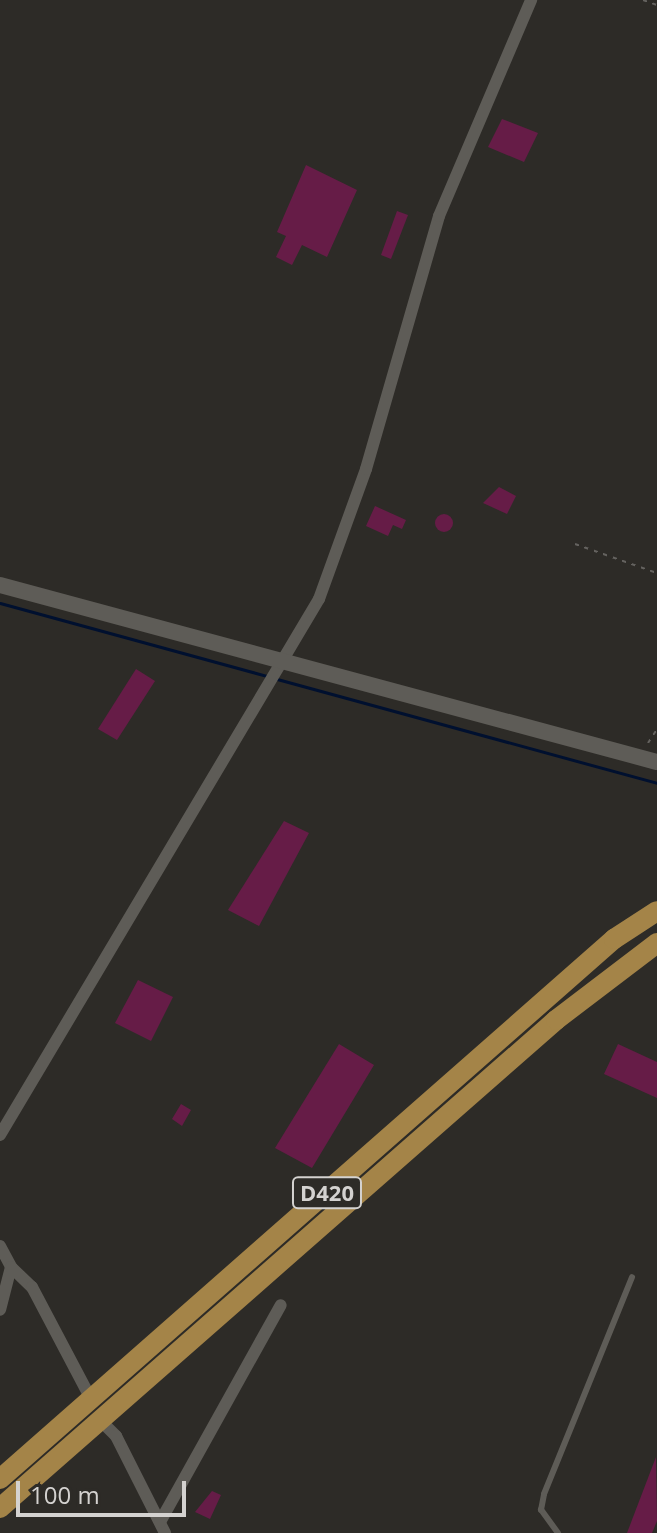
<!DOCTYPE html>
<style>
body{margin:0}
#map{position:relative;width:657px;height:1533px;overflow:hidden;background:#2d2b27;font-family:"Open Sans",sans-serif}
div>[style]{position:absolute}
.stream>*{height:3px;margin:-1.5px;padding:0 1.5px;transform-origin:1.5px;border-radius:1.5px;background:#00102f}
.building>*{inset:0;background:#661c47}
.round{border-radius:50%}
.path>*{height:2px;margin-top:-1px;transform-origin:0;background:repeating-linear-gradient(90deg,#64625f 0 4px,transparent 0 10px)}
.service>*{height:6px;margin:-3px;padding:0 3px;transform-origin:3px;border-radius:3px;background:#5e5c57}
.minor>*{height:12px;margin:-6px;padding:0 6px;transform-origin:6px;border-radius:6px;background:#5e5c57}
.tertiary>*{height:16px;margin:-8px;padding:0 8px;transform-origin:8px;border-radius:8px;background:#5e5c57}
.primary>*{height:20px;margin:-10px;padding:0 10px;transform-origin:10px;border-radius:10px;background:#a48448}
span{translate:-50% -50%;white-space:nowrap;text-align:center;line-height:1.15;-webkit-text-stroke:6px #2d2b27;paint-order:stroke}
.shield-label span{padding:2px 6px;background:#2d2b27;border:2px solid;border-radius:6px;-webkit-text-stroke-width:0}
.shield-label{font-size:22px;color:#d4d2d0;font-weight:700}
.scale{position:absolute;left:16px;top:1481px;width:170px;height:36px;box-sizing:border-box;border:4px solid #d4d2d0;border-top:0;padding-left:10px;font-size:24px;line-height:28px;white-space:nowrap;color:#d4d2d0;-webkit-text-stroke:6px #2d2b27;paint-order:stroke}
</style>
<div id="map">
<div class="stream">
<div style="left:0;top:603px;width:280px;rotate:15.3deg"></div>
<div style="left:277px;top:679px;width:394px;rotate:15.3deg"></div>
</div>
<div class="building">
<div style="clip-path:polygon(502px 119px,538px 133px,524px 162px,488px 147px)"></div>
<div style="clip-path:polygon(306px 165px,357px 190px,327px 257px,302px 245px,292px 265px,276px 257px,286px 236px,277px 232px)"></div>
<div style="clip-path:polygon(397px 211px,408px 215px,391px 259px,381px 255px)"></div>
<div style="clip-path:polygon(499px 487px,516px 496px,507px 514px,483px 503px)"></div>
<div style="clip-path:polygon(375px 506px,406px 520px,402px 529px,393px 525px,388px 536px,366px 526px)"></div>
<div class="round" style="left:435px;top:514px;width:18px;height:18px"></div>
<div style="clip-path:polygon(136px 669px,155px 681px,117px 740px,98px 729px)"></div>
<div style="clip-path:polygon(284px 821px,309px 833px,259px 926px,228px 910px)"></div>
<div style="clip-path:polygon(138px 980px,173px 997px,151px 1041px,115px 1023px)"></div>
<div style="clip-path:polygon(339px 1044px,374px 1065px,312px 1168px,275px 1148px)"></div>
<div style="clip-path:polygon(618px 1044px,657px 1062px,657px 1098px,604px 1074px)"></div>
<div style="clip-path:polygon(181px 1104px,191px 1110px,182px 1126px,172px 1119px)"></div>
<div style="clip-path:polygon(656px 1457px,657px 1521px,652px 1533px,627px 1533px)"></div>
<div style="clip-path:polygon(212px 1491px,221px 1495px,210px 1519px,195px 1512px)"></div>
</div>
<div class="path">
<div style="left:643px;top:0;width:15px;rotate:20deg"></div>
<div style="left:575px;top:544px;width:87px;rotate:19.5deg"></div>
<div style="left:648px;top:743px;width:17px;rotate:-57deg"></div>
</div>
<div class="service">
<div style="left:558px;top:1533px;width:29px;rotate:-126deg"></div>
<div style="left:541px;top:1510px;width:16px;rotate:-79deg"></div>
<div style="left:544px;top:1494px;width:234px;rotate:-67.9deg"></div>
</div>
<div class="minor">
<div style="left:0;top:1135px;width:624px;rotate:-59.24deg"></div>
<div style="left:319px;top:599px;width:138px;rotate:-70.1deg"></div>
<div style="left:366px;top:469px;width:263px;rotate:-73.9deg"></div>
<div style="left:439px;top:216px;width:235px;rotate:-66.9deg"></div>
<div style="left:0;top:1246px;width:24px;rotate:62deg"></div>
<div style="left:11px;top:1267px;width:44px;rotate:104.3deg"></div>
<div style="left:11px;top:1267px;width:29px;rotate:44deg"></div>
<div style="left:32px;top:1287px;width:127px;rotate:62.2deg"></div>
<div style="left:100px;top:1420px;width:23px;rotate:45deg"></div>
<div style="left:116px;top:1436px;width:109px;rotate:63.2deg"></div>
<div style="left:160px;top:1522px;width:248px;rotate:-60.9deg"></div>
</div>
<div class="tertiary">
<div style="left:0;top:585px;width:680px;rotate:15.08deg"></div>
</div>
<div class="primary">
<div style="left:0;top:1479px;width:818px;rotate:-41.33deg"></div>
<div style="left:614px;top:939px;width:51px;rotate:-33.1deg"></div>
<div style="left:0;top:1508px;width:740px;rotate:-41.27deg"></div>
<div style="left:556px;top:1020px;width:127px;rotate:-37.3deg"></div>
</div>
<div class="shield-label">
<span style="left:327px;top:1193px">D420</span>
</div>
<div class="scale">100 m</div>
</div>
